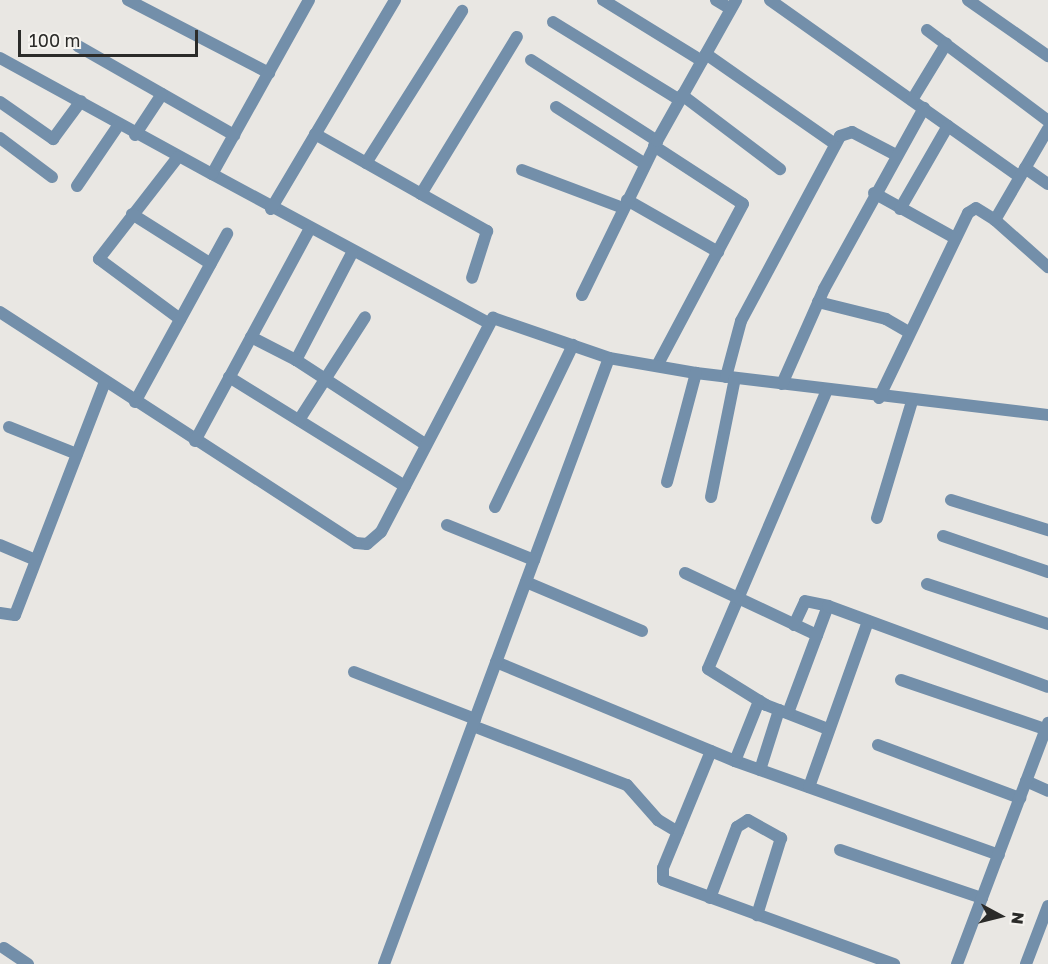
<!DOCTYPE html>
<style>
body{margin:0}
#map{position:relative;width:1048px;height:964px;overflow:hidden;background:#e9e7e3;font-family:"Golos Text",sans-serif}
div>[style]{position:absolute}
.minor>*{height:12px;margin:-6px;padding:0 6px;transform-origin:6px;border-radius:6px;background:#738faa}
span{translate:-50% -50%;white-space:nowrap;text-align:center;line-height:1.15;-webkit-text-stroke:5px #f6f4f0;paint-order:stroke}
.north{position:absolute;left:970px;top:886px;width:60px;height:60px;-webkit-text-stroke:4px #f6f4f0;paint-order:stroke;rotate:97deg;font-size:16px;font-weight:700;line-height:24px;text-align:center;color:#2b2b29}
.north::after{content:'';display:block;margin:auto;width:21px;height:27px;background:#2b2b29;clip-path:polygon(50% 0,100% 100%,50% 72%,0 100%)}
.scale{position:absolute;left:18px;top:30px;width:180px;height:27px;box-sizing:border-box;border:3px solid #2b2b29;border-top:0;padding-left:8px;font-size:18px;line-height:21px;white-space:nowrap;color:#2b2b29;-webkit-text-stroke:4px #f6f4f0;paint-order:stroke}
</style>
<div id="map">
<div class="minor">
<div style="left:128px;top:0;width:159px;rotate:27.4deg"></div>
<div style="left:309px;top:0;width:199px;rotate:119.1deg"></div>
<div style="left:212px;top:174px;width:312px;rotate:28.3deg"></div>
<div style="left:603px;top:0;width:116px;rotate:31.6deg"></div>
<div style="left:716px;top:0;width:17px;rotate:31deg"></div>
<div style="left:770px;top:0;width:306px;rotate:35.3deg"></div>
<div style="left:968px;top:0;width:98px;rotate:35deg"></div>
<div style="left:553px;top:22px;width:149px;rotate:31.6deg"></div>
<div style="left:927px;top:30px;width:151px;rotate:36.9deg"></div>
<div style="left:78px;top:46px;width:180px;rotate:29.7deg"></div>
<div style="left:706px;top:54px;width:157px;rotate:34.9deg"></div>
<div style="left:0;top:58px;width:242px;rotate:28.7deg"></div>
<div style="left:531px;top:60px;width:150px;rotate:32.7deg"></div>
<div style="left:682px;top:95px;width:123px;rotate:37.1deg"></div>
<div style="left:912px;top:100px;width:66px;rotate:-58.7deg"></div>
<div style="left:0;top:102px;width:65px;rotate:34.9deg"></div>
<div style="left:53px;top:139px;width:47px;rotate:-53.6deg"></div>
<div style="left:556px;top:107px;width:106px;rotate:32.6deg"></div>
<div style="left:315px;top:134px;width:122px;rotate:29.5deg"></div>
<div style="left:421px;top:194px;width:184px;rotate:-58.6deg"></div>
<div style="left:135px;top:135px;width:49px;rotate:-56.6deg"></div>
<div style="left:0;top:138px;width:65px;rotate:36.9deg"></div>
<div style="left:654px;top:146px;width:106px;rotate:33.1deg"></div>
<div style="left:743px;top:204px;width:183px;rotate:118deg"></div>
<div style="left:178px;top:157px;width:129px;rotate:127.8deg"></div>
<div style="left:99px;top:259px;width:101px;rotate:36.5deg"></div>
<div style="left:366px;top:163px;width:180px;rotate:-57.7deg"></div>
<div style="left:1025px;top:168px;width:28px;rotate:35deg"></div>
<div style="left:522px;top:170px;width:108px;rotate:20.6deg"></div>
<div style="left:77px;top:186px;width:73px;rotate:-55.7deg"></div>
<div style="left:874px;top:193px;width:90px;rotate:29.1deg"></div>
<div style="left:421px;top:194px;width:76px;rotate:29.3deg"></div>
<div style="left:487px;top:231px;width:49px;rotate:107.7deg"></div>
<div style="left:627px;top:200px;width:105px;rotate:29.7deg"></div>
<div style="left:271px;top:209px;width:243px;rotate:-59.3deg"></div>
<div style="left:900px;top:209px;width:96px;rotate:-60deg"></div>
<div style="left:132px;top:214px;width:93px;rotate:32.3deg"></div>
<div style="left:995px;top:220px;width:71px;rotate:41.6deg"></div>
<div style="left:352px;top:253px;width:121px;rotate:117.6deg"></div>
<div style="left:296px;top:360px;width:154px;rotate:33.1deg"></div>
<div style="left:582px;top:295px;width:171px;rotate:-64deg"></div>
<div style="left:657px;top:141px;width:162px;rotate:-60.7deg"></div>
<div style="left:818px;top:302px;width:70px;rotate:14deg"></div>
<div style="left:886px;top:319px;width:24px;rotate:30deg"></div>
<div style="left:0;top:312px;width:424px;rotate:33deg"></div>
<div style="left:356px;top:543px;width:11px;rotate:5deg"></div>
<div style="left:367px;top:544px;width:18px;rotate:-41deg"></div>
<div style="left:381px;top:532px;width:242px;rotate:-62.4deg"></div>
<div style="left:493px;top:318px;width:123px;rotate:19deg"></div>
<div style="left:609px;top:358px;width:88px;rotate:9.8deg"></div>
<div style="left:696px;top:373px;width:354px;rotate:6.8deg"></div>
<div style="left:251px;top:337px;width:51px;rotate:27.1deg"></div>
<div style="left:229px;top:377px;width:207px;rotate:31.8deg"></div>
<div style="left:726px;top:377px;width:58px;rotate:-75deg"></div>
<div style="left:741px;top:321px;width:210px;rotate:-61.8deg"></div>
<div style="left:840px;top:136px;width:13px;rotate:-18deg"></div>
<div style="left:852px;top:132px;width:50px;rotate:27.6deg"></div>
<div style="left:782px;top:384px;width:104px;rotate:-66.1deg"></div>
<div style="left:824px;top:289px;width:207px;rotate:-61.1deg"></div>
<div style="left:827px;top:390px;width:303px;rotate:113.1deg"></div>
<div style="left:708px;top:669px;width:68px;rotate:31.8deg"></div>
<div style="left:766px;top:705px;width:66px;rotate:21.2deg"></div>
<div style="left:879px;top:398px;width:205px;rotate:-64.3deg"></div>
<div style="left:968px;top:213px;width:9px;rotate:-32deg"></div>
<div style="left:976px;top:208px;width:22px;rotate:32deg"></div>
<div style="left:995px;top:220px;width:105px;rotate:-59.8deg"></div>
<div style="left:135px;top:402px;width:192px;rotate:-61.3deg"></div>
<div style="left:299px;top:420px;width:122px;rotate:-57.3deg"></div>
<div style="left:9px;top:427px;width:73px;rotate:21.7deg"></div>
<div style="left:195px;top:441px;width:240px;rotate:-61.6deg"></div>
<div style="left:667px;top:482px;width:113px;rotate:-75.1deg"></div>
<div style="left:711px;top:497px;width:121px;rotate:-78.6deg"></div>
<div style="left:951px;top:500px;width:102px;rotate:17.2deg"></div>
<div style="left:495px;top:507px;width:180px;rotate:-64.3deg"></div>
<div style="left:877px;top:518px;width:122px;rotate:-73.3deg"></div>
<div style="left:447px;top:525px;width:94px;rotate:21.9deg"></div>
<div style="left:943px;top:536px;width:111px;rotate:18.9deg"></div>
<div style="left:0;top:545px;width:38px;rotate:23deg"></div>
<div style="left:685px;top:573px;width:146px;rotate:25.2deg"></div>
<div style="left:526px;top:582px;width:126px;rotate:22.9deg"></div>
<div style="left:927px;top:584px;width:127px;rotate:18.3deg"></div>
<div style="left:0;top:613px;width:15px;rotate:8deg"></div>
<div style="left:15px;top:615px;width:250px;rotate:-68.9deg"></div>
<div style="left:794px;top:625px;width:26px;rotate:-65deg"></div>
<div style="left:805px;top:601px;width:24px;rotate:12deg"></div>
<div style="left:496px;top:662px;width:259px;rotate:22.5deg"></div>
<div style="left:735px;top:761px;width:280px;rotate:19.6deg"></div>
<div style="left:354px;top:672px;width:130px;rotate:21.2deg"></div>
<div style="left:901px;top:680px;width:155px;rotate:18.8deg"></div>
<div style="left:788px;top:713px;width:114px;rotate:-69.5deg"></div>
<div style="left:828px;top:606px;width:234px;rotate:20.2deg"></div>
<div style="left:473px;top:726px;width:165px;rotate:21deg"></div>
<div style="left:627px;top:785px;width:47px;rotate:48.5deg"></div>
<div style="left:658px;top:820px;width:23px;rotate:31deg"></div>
<div style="left:878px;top:745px;width:152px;rotate:20.5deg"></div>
<div style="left:711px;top:751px;width:126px;rotate:112.3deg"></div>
<div style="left:663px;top:868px;width:12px;rotate:90deg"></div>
<div style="left:663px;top:880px;width:246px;rotate:20deg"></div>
<div style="left:735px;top:761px;width:65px;rotate:-68.2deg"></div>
<div style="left:760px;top:770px;width:63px;rotate:-72.4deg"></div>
<div style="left:1026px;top:781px;width:24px;rotate:24deg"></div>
<div style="left:809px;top:787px;width:176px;rotate:-70.4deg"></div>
<div style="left:840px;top:850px;width:150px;rotate:18.7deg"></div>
<div style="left:710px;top:898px;width:76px;rotate:-69.2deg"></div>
<div style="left:737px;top:827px;width:13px;rotate:-32deg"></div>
<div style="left:748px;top:820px;width:38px;rotate:29deg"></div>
<div style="left:781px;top:838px;width:81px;rotate:107.3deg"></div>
<div style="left:4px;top:948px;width:29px;rotate:34deg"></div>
<div style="left:384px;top:964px;width:646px;rotate:-69.63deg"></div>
<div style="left:957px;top:964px;width:258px;rotate:-69.3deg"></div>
<div style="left:1026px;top:964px;width:62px;rotate:-69.2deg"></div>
</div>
<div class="north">N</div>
<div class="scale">100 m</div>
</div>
